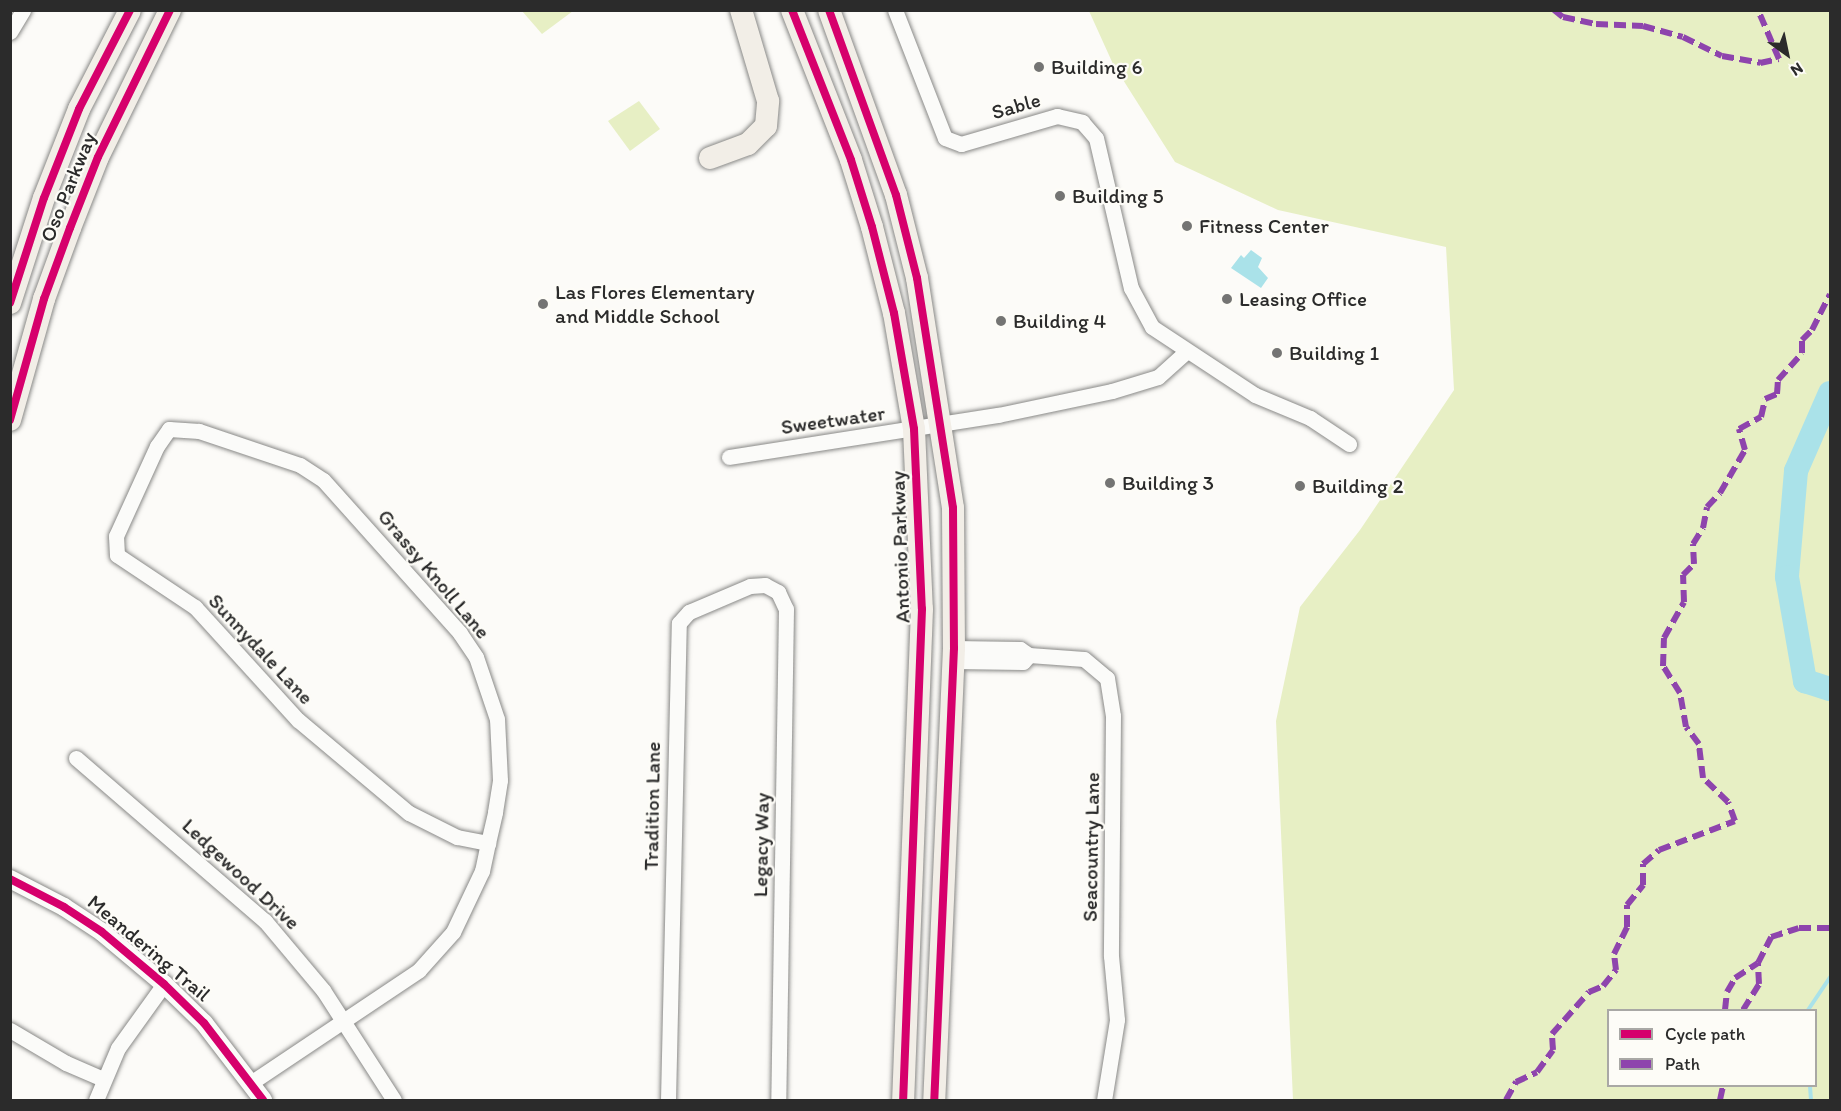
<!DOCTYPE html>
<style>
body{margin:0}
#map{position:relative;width:1841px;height:1111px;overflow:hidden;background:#fcfbf8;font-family:Itim,sans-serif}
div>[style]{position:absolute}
.green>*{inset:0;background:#e7efc4}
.water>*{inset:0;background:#aae2e9}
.stream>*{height:4px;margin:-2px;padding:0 2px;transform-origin:2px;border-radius:2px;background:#aae2e9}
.river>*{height:24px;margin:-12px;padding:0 12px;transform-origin:12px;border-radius:12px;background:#aae2e9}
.roads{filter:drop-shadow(0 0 2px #898987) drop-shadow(0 0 2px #898987)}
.minor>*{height:15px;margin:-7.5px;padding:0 7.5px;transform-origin:7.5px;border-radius:7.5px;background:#fbfbf9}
.tertiary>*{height:18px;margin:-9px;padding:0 9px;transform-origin:9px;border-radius:9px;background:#fbfbf9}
.primary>*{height:22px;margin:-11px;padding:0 11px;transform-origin:11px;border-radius:11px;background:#f2eee7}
.quiet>*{height:6px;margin-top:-3px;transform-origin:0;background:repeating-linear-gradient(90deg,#8e44ad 0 12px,transparent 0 18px)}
.cycleway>*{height:8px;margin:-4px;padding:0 4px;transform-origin:4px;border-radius:4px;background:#d6006c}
.dots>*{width:16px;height:16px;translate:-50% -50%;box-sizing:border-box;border:3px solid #fdfcf7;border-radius:50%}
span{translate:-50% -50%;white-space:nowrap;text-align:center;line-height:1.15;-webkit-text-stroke:4.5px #fdfcf7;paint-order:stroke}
.poi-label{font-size:21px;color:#2b2b2b}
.left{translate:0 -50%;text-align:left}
.street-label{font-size:21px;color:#2b2b2b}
.frame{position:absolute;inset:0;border:12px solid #2b2b2b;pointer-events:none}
.legend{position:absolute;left:1607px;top:1009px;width:210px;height:78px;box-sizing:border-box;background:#fdfcf7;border:2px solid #a9a8a5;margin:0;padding:8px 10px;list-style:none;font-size:18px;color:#2b2b2b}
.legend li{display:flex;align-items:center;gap:12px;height:30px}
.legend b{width:30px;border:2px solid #a9a8a5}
.north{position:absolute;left:1757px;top:24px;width:60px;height:60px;-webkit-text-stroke:4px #fdfcf7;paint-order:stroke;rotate:147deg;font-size:16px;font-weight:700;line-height:24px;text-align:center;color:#2b2b2b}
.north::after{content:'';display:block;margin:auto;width:21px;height:27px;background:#2b2b2b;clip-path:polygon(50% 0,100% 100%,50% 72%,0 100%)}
</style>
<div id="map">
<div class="green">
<div style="clip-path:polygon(522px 11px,573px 11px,542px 34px)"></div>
<div style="clip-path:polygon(evenodd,1089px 11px,1830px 11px,1830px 1100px,1293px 1100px,1276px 721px,1300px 607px,1360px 530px,1454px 390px,1446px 247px,1278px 210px,1175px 162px,1113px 64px,1089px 11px,1608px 1010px,1816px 1010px,1816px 1086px,1608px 1086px,1608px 1010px)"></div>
<div style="clip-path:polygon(639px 101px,660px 129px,630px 151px,608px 121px)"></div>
</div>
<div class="water">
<div style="clip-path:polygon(1251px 250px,1262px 258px,1258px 267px,1268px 278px,1261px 288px,1231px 268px,1241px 255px,1244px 258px)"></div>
</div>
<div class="stream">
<div style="left:1808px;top:1010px;width:40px;rotate:-56deg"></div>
<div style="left:1810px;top:1086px;width:14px;rotate:86deg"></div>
</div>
<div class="river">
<div style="left:1830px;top:393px;width:85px;rotate:113.6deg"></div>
<div style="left:1796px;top:471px;width:106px;rotate:94.9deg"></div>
<div style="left:1787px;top:577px;width:106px;rotate:80.2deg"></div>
<div style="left:1805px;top:681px;width:26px;rotate:18deg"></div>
</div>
<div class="roads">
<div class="minor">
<div style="left:895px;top:10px;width:137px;rotate:68.7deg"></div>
<div style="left:945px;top:138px;width:17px;rotate:21deg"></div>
<div style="left:961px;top:144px;width:100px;rotate:-16.3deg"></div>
<div style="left:1057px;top:116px;width:26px;rotate:13deg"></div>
<div style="left:1082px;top:122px;width:21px;rotate:49deg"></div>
<div style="left:1096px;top:138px;width:154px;rotate:76.9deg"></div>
<div style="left:1131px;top:288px;width:44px;rotate:61.7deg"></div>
<div style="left:1152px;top:327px;width:123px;rotate:33.4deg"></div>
<div style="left:1255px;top:395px;width:60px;rotate:22.7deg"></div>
<div style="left:1310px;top:418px;width:47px;rotate:33.7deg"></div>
<div style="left:10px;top:32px;width:26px;rotate:-59deg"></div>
<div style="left:729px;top:457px;width:272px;rotate:-8.9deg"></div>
<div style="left:998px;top:415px;width:116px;rotate:-11.9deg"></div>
<div style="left:1112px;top:391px;width:48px;rotate:-16.9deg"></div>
<div style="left:1158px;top:377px;width:39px;rotate:-42deg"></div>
<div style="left:954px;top:648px;width:66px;rotate:0.9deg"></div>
<div style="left:1020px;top:649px;width:11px;rotate:34deg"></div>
<div style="left:1029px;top:655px;width:55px;rotate:4.2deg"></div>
<div style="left:1084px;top:659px;width:30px;rotate:40deg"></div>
<div style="left:1107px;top:678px;width:38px;rotate:81deg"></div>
<div style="left:1113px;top:716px;width:240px;rotate:90.5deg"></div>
<div style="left:1111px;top:956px;width:64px;rotate:84.6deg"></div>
<div style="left:1117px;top:1020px;width:81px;rotate:99.2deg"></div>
<div style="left:954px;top:661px;width:69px;rotate:0.8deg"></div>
<div style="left:1023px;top:662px;width:9px;rotate:-49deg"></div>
<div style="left:76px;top:758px;width:250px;rotate:40.8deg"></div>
<div style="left:265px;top:921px;width:90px;rotate:50deg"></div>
<div style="left:323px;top:990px;width:131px;rotate:57.2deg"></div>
<div style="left:10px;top:1030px;width:65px;rotate:30.5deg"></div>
<div style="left:66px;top:1063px;width:40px;rotate:23.4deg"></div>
<div style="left:252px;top:1082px;width:201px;rotate:-33.8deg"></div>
<div style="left:419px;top:970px;width:51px;rotate:-48.2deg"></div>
<div style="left:453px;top:932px;width:68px;rotate:-64.6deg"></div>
<div style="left:482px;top:871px;width:29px;rotate:-78deg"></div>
<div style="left:488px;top:843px;width:32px;rotate:-77deg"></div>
<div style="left:495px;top:812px;width:32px;rotate:-81deg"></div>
<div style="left:500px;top:780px;width:61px;rotate:-92.8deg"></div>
<div style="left:497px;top:719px;width:65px;rotate:-108.7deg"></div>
<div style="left:476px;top:657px;width:29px;rotate:-124deg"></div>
<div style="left:460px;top:633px;width:205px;rotate:-131.8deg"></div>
<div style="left:323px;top:480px;width:27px;rotate:-147deg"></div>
<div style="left:300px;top:465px;width:107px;rotate:-161.4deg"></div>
<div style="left:199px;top:431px;width:30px;rotate:-176deg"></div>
<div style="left:169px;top:429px;width:21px;rotate:125deg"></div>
<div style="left:157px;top:446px;width:99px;rotate:114.5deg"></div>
<div style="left:116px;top:536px;width:19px;rotate:87deg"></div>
<div style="left:117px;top:555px;width:94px;rotate:33.7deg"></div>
<div style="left:195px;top:607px;width:153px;rotate:47.7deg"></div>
<div style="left:298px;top:720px;width:145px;rotate:40deg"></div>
<div style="left:409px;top:813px;width:54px;rotate:26.6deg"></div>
<div style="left:457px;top:837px;width:32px;rotate:11deg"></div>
<div style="left:96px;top:1100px;width:56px;rotate:-67.1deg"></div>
<div style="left:118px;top:1048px;width:79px;rotate:-54.3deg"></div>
<div style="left:668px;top:1100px;width:477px;rotate:-88.7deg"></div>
<div style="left:679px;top:623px;width:15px;rotate:-48deg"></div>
<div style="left:689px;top:612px;width:66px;rotate:-23.1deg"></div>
<div style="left:750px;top:586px;width:15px;rotate:-4deg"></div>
<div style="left:765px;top:585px;width:15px;rotate:28deg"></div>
<div style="left:778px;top:592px;width:19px;rotate:65deg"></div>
<div style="left:786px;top:609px;width:491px;rotate:90.9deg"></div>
</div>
<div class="tertiary">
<div style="left:10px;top:879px;width:61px;rotate:27.4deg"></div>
<div style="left:64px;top:907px;width:45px;rotate:33.3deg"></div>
<div style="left:102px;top:932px;width:81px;rotate:40deg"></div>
<div style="left:164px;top:984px;width:56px;rotate:44.3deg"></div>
<div style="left:204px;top:1023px;width:97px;rotate:52.5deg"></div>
</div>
<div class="primary">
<div style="left:792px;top:10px;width:161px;rotate:68.5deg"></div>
<div style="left:851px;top:160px;width:70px;rotate:72.6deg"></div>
<div style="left:872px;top:227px;width:89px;rotate:75.7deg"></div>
<div style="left:894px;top:313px;width:118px;rotate:80.2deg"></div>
<div style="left:914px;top:429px;width:180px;rotate:87.5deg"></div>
<div style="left:922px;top:609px;width:491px;rotate:92.2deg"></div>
<div style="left:829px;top:10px;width:197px;rotate:70.1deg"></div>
<div style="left:896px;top:195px;width:86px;rotate:75.8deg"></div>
<div style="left:917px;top:278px;width:233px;rotate:81.1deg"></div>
<div style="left:953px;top:508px;width:140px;rotate:89.6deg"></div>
<div style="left:954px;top:648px;width:452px;rotate:92.5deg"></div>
<div style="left:710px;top:158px;width:40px;rotate:-20.2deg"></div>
<div style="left:748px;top:144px;width:25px;rotate:-45deg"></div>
<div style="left:766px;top:126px;width:25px;rotate:-85deg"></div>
<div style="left:768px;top:101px;width:95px;rotate:-106.5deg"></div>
<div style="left:10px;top:303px;width:110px;rotate:-72.1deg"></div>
<div style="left:44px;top:198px;width:96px;rotate:-68.5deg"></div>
<div style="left:79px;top:109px;width:111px;rotate:-62.7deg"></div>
<div style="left:10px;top:420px;width:126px;rotate:-74.3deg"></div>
<div style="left:44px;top:299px;width:76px;rotate:-69.9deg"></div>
<div style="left:70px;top:228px;width:76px;rotate:-68.5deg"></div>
<div style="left:98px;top:157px;width:164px;rotate:-63.9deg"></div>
</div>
</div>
<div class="quiet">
<div style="left:1554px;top:10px;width:11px;rotate:38deg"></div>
<div style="left:1563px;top:17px;width:34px;rotate:12deg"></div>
<div style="left:1596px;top:24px;width:47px;rotate:2.4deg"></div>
<div style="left:1643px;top:26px;width:41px;rotate:15.4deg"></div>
<div style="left:1683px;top:37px;width:43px;rotate:26deg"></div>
<div style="left:1722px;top:56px;width:39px;rotate:10deg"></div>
<div style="left:1760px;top:63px;width:19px;rotate:-12deg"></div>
<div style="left:1779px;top:59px;width:53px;rotate:-113.2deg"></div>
<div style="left:1725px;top:1010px;width:18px;rotate:-84deg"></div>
<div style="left:1727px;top:992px;width:16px;rotate:-60deg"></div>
<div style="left:1735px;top:978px;width:27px;rotate:-33deg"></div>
<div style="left:1743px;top:1010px;width:31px;rotate:-58deg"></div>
<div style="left:1759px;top:984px;width:21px;rotate:-93deg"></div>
<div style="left:1758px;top:963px;width:29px;rotate:-63deg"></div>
<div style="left:1771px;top:937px;width:29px;rotate:-18deg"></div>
<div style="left:1799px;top:928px;width:31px"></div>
<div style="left:1506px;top:1100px;width:21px;rotate:-61deg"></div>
<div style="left:1516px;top:1082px;width:23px;rotate:-25deg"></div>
<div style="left:1537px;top:1072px;width:27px;rotate:-54deg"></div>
<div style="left:1553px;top:1050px;width:16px;rotate:-94deg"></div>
<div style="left:1552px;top:1034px;width:56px;rotate:-48.6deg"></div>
<div style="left:1589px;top:992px;width:15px;rotate:-23deg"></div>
<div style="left:1603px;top:986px;width:21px;rotate:-51deg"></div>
<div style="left:1616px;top:970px;width:16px;rotate:-97deg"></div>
<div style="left:1614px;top:954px;width:30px;rotate:-64deg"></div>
<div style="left:1627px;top:927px;width:22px;rotate:-90deg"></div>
<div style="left:1627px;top:905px;width:26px;rotate:-51deg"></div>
<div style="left:1643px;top:885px;width:21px;rotate:-90deg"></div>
<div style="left:1643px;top:864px;width:21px;rotate:-41deg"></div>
<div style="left:1659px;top:850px;width:81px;rotate:-20.9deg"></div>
<div style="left:1735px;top:821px;width:20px;rotate:-110deg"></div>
<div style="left:1728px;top:802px;width:35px;rotate:-136deg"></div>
<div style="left:1703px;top:778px;width:34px;rotate:-97deg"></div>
<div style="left:1699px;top:744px;width:21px;rotate:-127deg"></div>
<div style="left:1686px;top:727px;width:35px;rotate:-100deg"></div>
<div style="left:1680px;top:693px;width:32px;rotate:-122deg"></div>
<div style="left:1663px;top:666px;width:28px;rotate:-88deg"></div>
<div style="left:1664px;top:638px;width:41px;rotate:-60.9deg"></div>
<div style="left:1684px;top:602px;width:27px;rotate:-92deg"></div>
<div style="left:1683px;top:575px;width:16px;rotate:-45deg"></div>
<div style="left:1694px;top:564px;width:20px;rotate:-93deg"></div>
<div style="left:1693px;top:544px;width:19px;rotate:-58deg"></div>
<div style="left:1703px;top:528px;width:21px;rotate:-79deg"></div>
<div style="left:1707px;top:507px;width:19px;rotate:-47deg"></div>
<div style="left:1720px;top:493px;width:50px;rotate:-59.8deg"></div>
<div style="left:1745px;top:450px;width:22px;rotate:-106deg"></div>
<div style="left:1739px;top:429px;width:25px;rotate:-29deg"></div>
<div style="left:1761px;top:417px;width:18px;rotate:-77deg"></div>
<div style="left:1765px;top:399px;width:13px;rotate:-23deg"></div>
<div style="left:1777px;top:394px;width:14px;rotate:-86deg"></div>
<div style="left:1778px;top:380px;width:36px;rotate:-48deg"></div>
<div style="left:1802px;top:353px;width:13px;rotate:-90deg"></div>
<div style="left:1802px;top:340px;width:14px;rotate:-45deg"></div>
<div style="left:1812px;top:330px;width:40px;rotate:-63.4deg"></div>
<div style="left:1720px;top:1100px;width:14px;rotate:-78deg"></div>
</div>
<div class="cycleway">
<div style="left:792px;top:10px;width:161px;rotate:68.5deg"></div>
<div style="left:851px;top:160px;width:70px;rotate:72.6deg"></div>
<div style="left:872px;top:227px;width:89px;rotate:75.7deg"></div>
<div style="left:894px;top:313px;width:118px;rotate:80.2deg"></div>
<div style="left:914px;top:429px;width:180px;rotate:87.5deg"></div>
<div style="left:922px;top:609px;width:491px;rotate:92.2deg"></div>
<div style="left:829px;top:10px;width:197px;rotate:70.1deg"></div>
<div style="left:896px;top:195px;width:86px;rotate:75.8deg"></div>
<div style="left:917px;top:278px;width:233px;rotate:81.1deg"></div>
<div style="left:953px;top:508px;width:140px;rotate:89.6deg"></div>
<div style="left:954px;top:648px;width:452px;rotate:92.5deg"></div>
<div style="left:10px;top:303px;width:110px;rotate:-72.1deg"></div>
<div style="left:44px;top:198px;width:96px;rotate:-68.5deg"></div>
<div style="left:79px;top:109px;width:111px;rotate:-62.7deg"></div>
<div style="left:10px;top:420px;width:126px;rotate:-74.3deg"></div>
<div style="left:44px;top:299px;width:76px;rotate:-69.9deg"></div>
<div style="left:70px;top:228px;width:76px;rotate:-68.5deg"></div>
<div style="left:98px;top:157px;width:164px;rotate:-63.9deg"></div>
<div style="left:10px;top:879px;width:61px;rotate:27.4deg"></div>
<div style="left:64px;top:907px;width:45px;rotate:33.3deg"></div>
<div style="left:102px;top:932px;width:81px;rotate:40deg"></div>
<div style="left:164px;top:984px;width:56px;rotate:44.3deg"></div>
<div style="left:204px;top:1023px;width:97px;rotate:52.5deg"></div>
</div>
<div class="dots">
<div style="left:1039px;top:67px;background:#747473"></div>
<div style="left:1060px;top:196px;background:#747473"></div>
<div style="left:1187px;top:226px;background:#747473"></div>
<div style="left:1227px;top:299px;background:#747473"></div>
<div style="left:543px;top:304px;background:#747473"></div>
<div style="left:1001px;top:321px;background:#747473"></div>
<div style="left:1277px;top:353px;background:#747473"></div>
<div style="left:1110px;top:483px;background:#747473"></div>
<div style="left:1300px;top:486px;background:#747473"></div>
</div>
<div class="poi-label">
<span class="left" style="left:1051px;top:67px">Building 6</span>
<span class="left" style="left:1072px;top:196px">Building 5</span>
<span class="left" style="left:1199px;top:226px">Fitness Center</span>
<span class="left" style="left:555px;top:304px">Las Flores Elementary<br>and Middle School</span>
<span class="left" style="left:1239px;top:299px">Leasing Office</span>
<span class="left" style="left:1013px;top:321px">Building 4</span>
<span class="left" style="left:1289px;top:353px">Building 1</span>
<span class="left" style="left:1122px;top:483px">Building 3</span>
<span class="left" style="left:1312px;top:486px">Building 2</span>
</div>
<div class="street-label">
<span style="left:1016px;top:106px;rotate:-16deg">Sable</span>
<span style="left:68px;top:187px;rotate:-68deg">Oso Parkway</span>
<span style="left:833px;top:420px;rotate:-8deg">Sweetwater</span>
<span style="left:900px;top:547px;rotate:-92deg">Antonio Parkway</span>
<span style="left:434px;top:574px;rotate:50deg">Grassy Knoll Lane</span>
<span style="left:261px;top:649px;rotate:47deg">Sunnydale Lane</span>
<span style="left:652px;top:806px;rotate:-89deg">Tradition Lane</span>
<span style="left:761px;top:845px;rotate:-89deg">Legacy Way</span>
<span style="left:1091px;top:847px;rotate:-89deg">Seacountry Lane</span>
<span style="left:241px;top:874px;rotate:43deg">Ledgewood Drive</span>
<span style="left:149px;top:948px;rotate:40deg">Meandering Trail</span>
</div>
<div class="frame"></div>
<ul class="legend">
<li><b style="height:8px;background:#d6006c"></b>Cycle path</li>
<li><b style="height:8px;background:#8e44ad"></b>Path</li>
</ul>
<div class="north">N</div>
</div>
